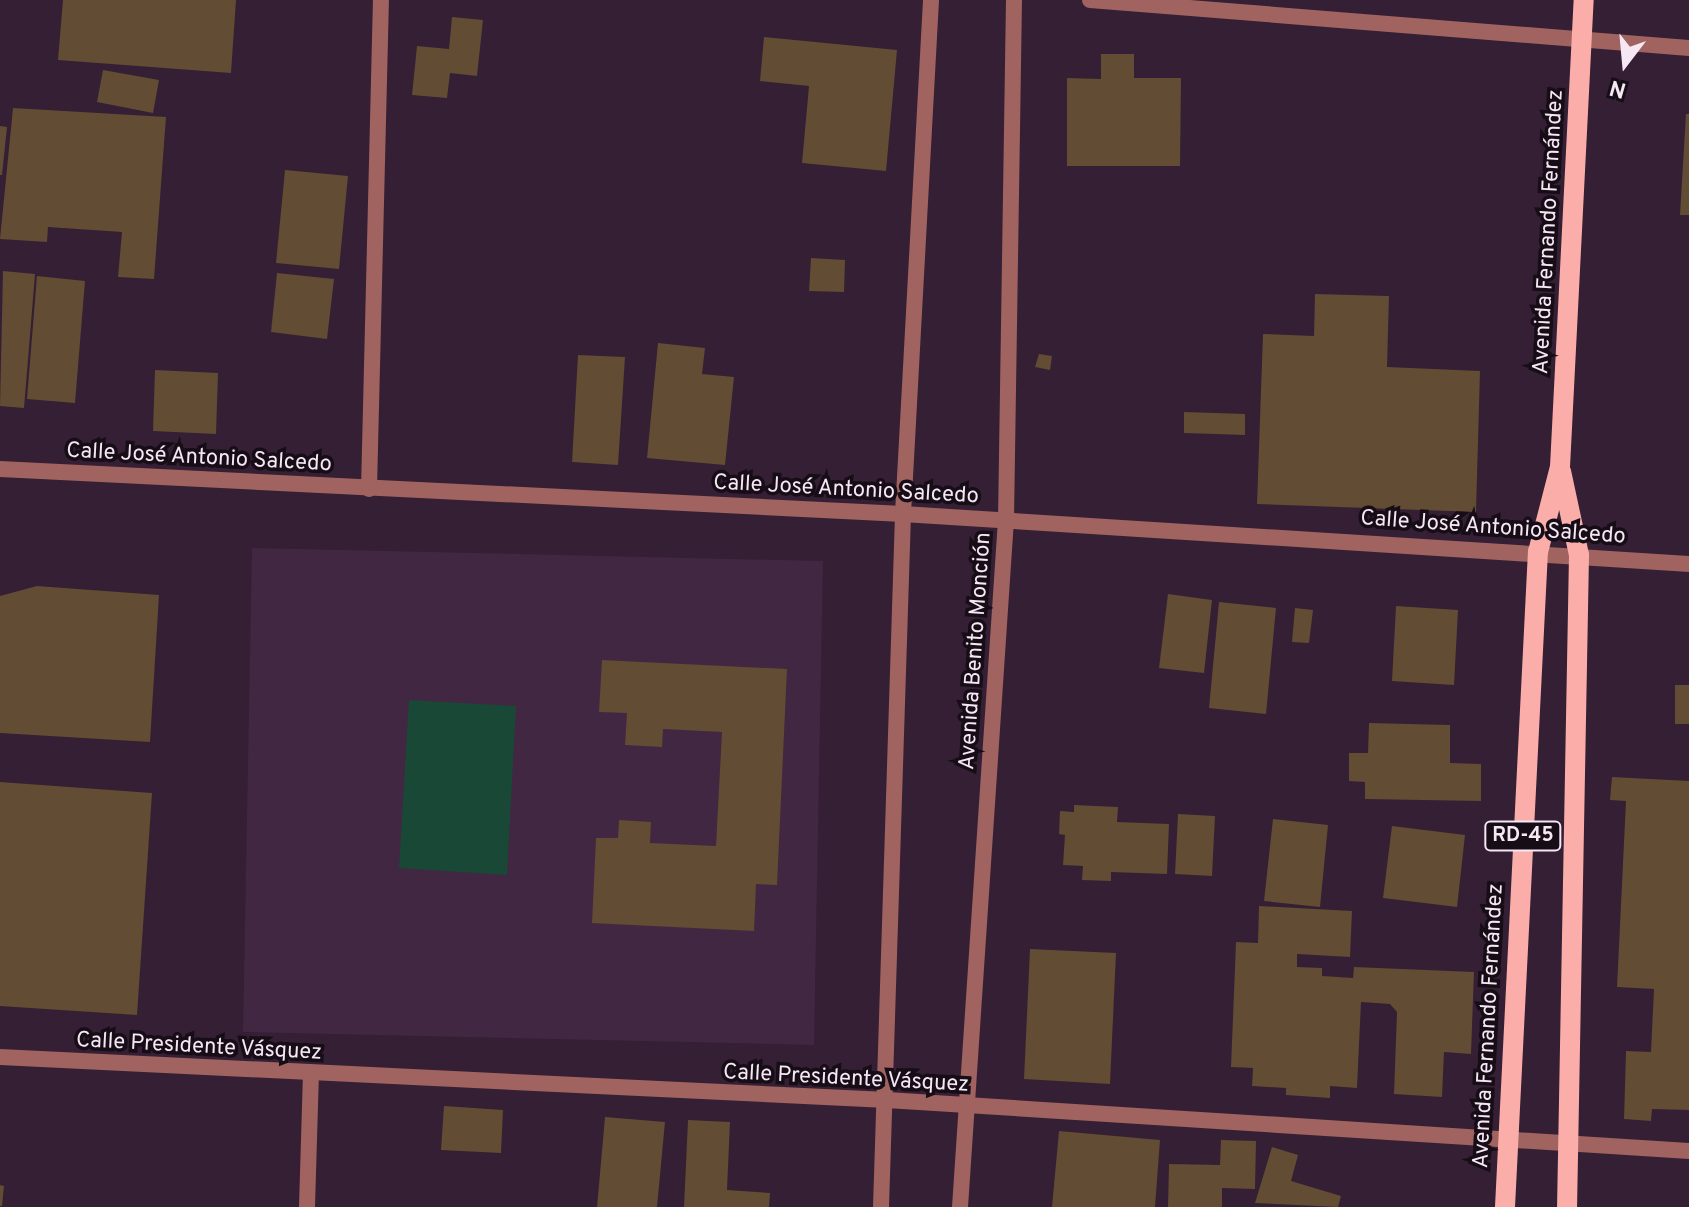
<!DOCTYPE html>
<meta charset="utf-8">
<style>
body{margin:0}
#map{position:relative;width:1689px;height:1207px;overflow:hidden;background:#341f34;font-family:Overpass,sans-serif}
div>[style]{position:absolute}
.built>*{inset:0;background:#412741}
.green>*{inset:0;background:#1a4836}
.building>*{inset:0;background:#624c33}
.street>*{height:16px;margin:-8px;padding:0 8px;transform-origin:8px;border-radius:8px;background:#a0635f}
.primary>*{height:20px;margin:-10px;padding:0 10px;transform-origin:10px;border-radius:10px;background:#fbaea9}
span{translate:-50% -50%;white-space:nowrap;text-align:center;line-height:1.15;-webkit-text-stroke:7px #160d16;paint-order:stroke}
.shield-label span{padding:2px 6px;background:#160d16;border:2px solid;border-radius:6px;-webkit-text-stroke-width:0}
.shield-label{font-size:20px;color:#f6e7f5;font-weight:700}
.street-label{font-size:22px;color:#f6e7f5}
.north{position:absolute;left:1585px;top:24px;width:80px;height:80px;-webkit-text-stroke:6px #160d16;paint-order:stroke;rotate:196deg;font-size:22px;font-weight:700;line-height:32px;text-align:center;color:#f6e7f5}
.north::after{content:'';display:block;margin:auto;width:28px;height:36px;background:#f6e7f5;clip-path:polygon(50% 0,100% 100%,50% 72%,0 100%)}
</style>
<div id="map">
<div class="built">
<div style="clip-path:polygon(252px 548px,823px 561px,814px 1045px,243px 1032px)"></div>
</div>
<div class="green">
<div style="clip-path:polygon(409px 700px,516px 706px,507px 875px,399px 868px)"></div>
</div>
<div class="building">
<div style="clip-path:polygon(63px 0,236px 0,231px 73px,58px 60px)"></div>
<div style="clip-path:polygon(452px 17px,483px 20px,477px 76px,450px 73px,447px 98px,412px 95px,417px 46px,449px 49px)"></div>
<div style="clip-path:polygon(764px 37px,897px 50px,886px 171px,802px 163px,809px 86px,760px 81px)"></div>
<div style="clip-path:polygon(1101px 54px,1134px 54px,1134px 78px,1181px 78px,1180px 166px,1067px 166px,1067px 78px,1101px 79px)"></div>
<div style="clip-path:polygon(103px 70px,159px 80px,153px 113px,97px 102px)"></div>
<div style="clip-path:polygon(13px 108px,166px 117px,154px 279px,118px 277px,122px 232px,48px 227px,47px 242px,0 239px)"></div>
<div style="clip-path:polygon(1686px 114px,1689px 114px,1689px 215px,1680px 215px)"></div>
<div style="clip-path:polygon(0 126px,7px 127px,2px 175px,0 175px)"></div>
<div style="clip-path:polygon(285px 170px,348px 176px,339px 269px,276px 263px)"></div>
<div style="clip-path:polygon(811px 258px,845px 260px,844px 292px,809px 291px)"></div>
<div style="clip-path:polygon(3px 271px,35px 274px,24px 408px,0 406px)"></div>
<div style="clip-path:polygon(277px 273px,334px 279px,327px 339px,271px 332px)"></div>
<div style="clip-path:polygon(37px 276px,85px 281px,75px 403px,27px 399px)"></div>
<div style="clip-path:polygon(1315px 294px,1389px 296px,1387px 367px,1480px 371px,1476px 512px,1257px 504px,1263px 334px,1314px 336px)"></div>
<div style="clip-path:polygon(658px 343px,705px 348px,702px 374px,734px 377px,725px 465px,647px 458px)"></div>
<div style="clip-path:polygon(1039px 354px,1052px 356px,1050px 370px,1035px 367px)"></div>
<div style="clip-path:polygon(578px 355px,625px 357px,618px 465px,572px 462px)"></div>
<div style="clip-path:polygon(155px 370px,218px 373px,216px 434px,153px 431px)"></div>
<div style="clip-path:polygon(1184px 412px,1245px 414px,1245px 435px,1184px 433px)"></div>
<div style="clip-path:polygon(37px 586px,159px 595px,150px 742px,0 733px,0 596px)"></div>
<div style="clip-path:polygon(1168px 594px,1212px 600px,1204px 673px,1159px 668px)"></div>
<div style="clip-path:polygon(1219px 602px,1276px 608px,1266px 714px,1209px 708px)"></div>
<div style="clip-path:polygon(1396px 606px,1458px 610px,1454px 685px,1392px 681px)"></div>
<div style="clip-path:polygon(1295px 608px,1313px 610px,1309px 643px,1292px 642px)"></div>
<div style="clip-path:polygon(602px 660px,787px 669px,777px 885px,756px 884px,754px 931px,592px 923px,596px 838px,618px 838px,619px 820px,651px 822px,650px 843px,716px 846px,722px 732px,663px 729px,662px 747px,625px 745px,627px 713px,599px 712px)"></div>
<div style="clip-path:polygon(1675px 685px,1689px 685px,1689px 724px,1675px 724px)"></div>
<div style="clip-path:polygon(1369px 723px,1450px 725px,1450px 763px,1481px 764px,1481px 801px,1365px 799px,1365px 782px,1349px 781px,1349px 753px,1368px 753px)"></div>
<div style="clip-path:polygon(1612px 777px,1689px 781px,1689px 1110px,1652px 1109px,1651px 1121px,1624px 1119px,1626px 1051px,1651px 1052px,1654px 989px,1617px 987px,1626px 801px,1610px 800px)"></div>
<div style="clip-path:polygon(0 782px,152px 793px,137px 1015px,0 1006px)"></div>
<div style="clip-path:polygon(1074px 805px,1118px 807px,1117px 822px,1169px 824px,1167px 874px,1111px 872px,1111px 881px,1082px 880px,1083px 866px,1063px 865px,1065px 835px,1059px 834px,1060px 811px,1074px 812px)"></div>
<div style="clip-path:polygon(1178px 814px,1215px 816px,1212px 876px,1175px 874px)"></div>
<div style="clip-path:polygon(1273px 819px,1328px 825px,1320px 907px,1264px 901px)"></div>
<div style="clip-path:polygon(1392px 826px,1465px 835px,1457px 907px,1383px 898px)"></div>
<div style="clip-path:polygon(1259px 906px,1352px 911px,1350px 957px,1297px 954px,1297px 967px,1322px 968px,1322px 976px,1353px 978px,1354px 967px,1474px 972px,1471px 1054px,1444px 1052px,1442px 1097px,1394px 1094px,1397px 1012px,1390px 1004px,1361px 1002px,1357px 1088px,1330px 1086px,1330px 1098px,1286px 1095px,1286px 1088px,1252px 1086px,1253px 1068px,1231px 1067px,1236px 942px,1258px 943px)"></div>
<div style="clip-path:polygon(1030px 949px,1116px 953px,1110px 1084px,1024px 1079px)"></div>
<div style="clip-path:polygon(444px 1106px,503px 1110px,501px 1153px,441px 1150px)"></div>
<div style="clip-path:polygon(605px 1117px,665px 1122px,657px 1207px,597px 1207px)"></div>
<div style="clip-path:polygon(688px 1120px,730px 1122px,727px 1190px,770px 1193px,769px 1207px,684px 1207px)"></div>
<div style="clip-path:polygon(1059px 1131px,1160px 1140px,1155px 1207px,1052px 1207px)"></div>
<div style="clip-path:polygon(1221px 1140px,1256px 1141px,1255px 1189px,1222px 1188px,1222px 1207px,1168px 1207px,1169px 1164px,1220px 1165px)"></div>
<div style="clip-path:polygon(1272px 1147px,1298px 1155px,1291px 1181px,1341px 1196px,1338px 1207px,1255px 1203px)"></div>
<div style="clip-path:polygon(0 1185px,4px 1186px,2px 1206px,0 1206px)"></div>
</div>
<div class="street">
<div style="left:1090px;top:0;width:601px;rotate:4.58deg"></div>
<div style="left:0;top:469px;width:904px;rotate:2.85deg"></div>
<div style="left:903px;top:514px;width:788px;rotate:3.64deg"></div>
<div style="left:369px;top:489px;width:489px;rotate:-88.6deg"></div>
<div style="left:0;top:1057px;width:888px;rotate:2.78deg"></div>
<div style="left:887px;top:1100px;width:804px;rotate:3.64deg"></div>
<div style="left:307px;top:1207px;width:131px;rotate:-88.3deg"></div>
<div style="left:881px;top:1207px;width:693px;rotate:-88.18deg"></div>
<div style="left:903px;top:514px;width:515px;rotate:-86.88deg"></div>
<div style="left:960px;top:1207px;width:689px;rotate:-86.17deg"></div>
<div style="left:1006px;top:520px;width:520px;rotate:-89.12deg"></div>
</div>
<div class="primary">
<div style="left:1561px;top:471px;width:86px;rotate:77.9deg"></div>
<div style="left:1579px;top:555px;width:652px;rotate:91.05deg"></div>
<div style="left:1505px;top:1207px;width:656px;rotate:-87.12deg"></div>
<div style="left:1538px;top:552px;width:88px;rotate:-75.5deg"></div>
<div style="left:1560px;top:467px;width:468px;rotate:-87.1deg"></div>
</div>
<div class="shield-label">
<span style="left:1523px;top:836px">RD-45</span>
</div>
<div class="street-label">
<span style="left:1549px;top:232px;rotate:-87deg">Avenida Fernando Fernández</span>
<span style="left:199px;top:458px;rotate:3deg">Calle José Antonio Salcedo</span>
<span style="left:846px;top:490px;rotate:3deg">Calle José Antonio Salcedo</span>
<span style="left:1493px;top:528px;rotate:4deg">Calle José Antonio Salcedo</span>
<span style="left:976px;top:651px;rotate:-86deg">Avenida Benito Monción</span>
<span style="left:1489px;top:1026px;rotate:-87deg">Avenida Fernando Fernández</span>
<span style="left:199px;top:1047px;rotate:3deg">Calle Presidente Vásquez</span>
<span style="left:846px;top:1079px;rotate:3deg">Calle Presidente Vásquez</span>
</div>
<div class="north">N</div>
</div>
